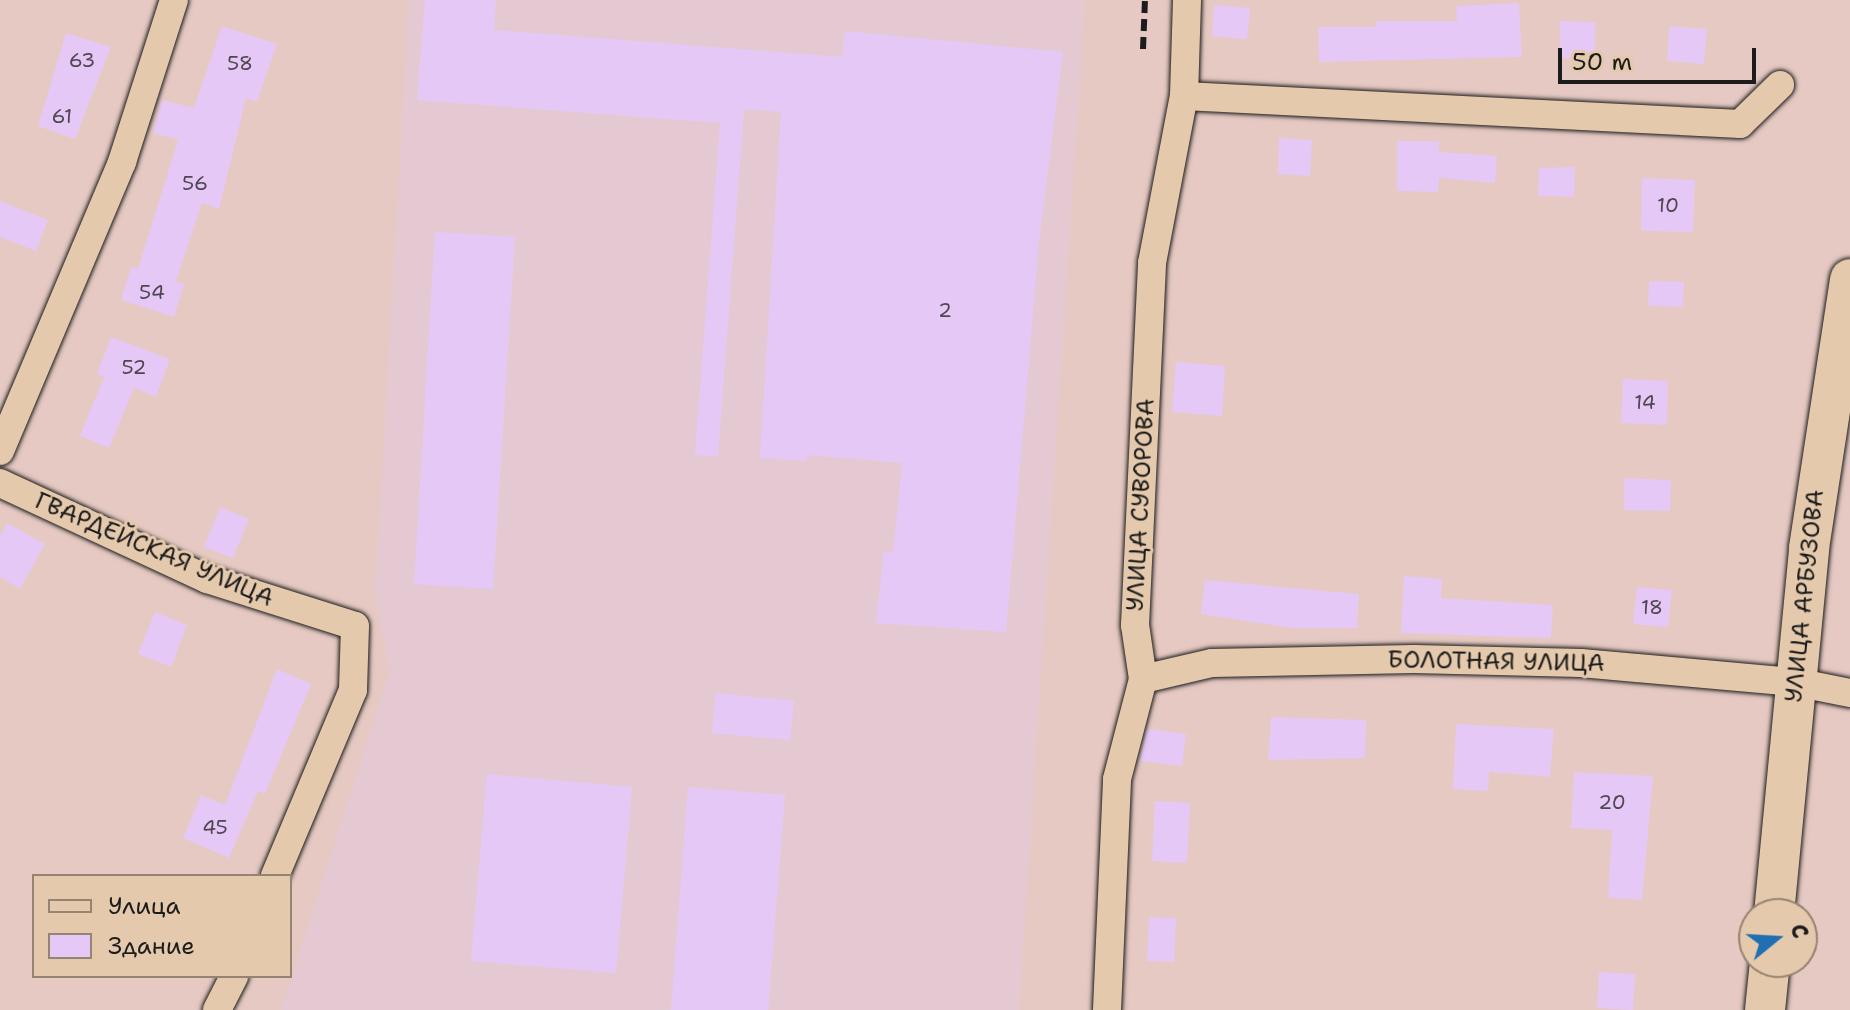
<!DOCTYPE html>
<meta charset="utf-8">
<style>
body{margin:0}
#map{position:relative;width:1850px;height:1010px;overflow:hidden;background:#e5c9c2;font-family:"Shantell Sans",sans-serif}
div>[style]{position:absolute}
.built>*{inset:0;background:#e5c9d2}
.building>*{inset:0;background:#e6c8f6}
.roads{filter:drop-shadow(0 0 2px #1c1c1c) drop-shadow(0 0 2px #1c1c1c)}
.street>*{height:28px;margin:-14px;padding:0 14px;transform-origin:14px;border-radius:14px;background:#e5c9ac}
.secondary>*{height:40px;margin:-20px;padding:0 20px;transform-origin:20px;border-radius:20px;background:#e5c9ac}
.rail>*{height:6px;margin-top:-3px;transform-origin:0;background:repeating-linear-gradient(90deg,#1c1c1c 0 12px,transparent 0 18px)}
span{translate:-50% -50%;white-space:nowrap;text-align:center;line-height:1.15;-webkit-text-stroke:6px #e5c9ac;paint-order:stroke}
.number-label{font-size:20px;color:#4e4752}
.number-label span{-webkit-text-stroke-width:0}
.street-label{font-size:24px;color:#1c1c1c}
.legend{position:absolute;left:32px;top:874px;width:260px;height:104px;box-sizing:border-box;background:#e5c9ac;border:2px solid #958472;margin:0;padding:10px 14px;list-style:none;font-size:24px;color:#1c1c1c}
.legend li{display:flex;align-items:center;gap:16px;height:40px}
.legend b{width:40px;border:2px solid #958472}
.north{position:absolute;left:1738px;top:898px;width:80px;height:80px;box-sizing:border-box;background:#e5c9ac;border:2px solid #958472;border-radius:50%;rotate:72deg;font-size:22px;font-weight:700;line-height:32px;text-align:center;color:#1c1c1c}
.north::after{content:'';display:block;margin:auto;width:28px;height:36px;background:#1f6fb2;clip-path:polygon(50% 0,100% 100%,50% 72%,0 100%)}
.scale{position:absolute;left:1558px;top:48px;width:198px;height:36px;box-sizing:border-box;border:4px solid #1c1c1c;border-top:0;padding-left:10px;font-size:24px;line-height:28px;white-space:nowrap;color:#1c1c1c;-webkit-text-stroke:6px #e5c9ac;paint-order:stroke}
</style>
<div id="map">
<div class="built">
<div style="clip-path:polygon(409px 0,1085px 0,1019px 1010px,281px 1010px,390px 671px,375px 596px)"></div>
</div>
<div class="building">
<div style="clip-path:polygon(425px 0,496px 0,494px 30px,842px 57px,845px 31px,1063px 52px,1039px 240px,1006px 632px,876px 623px,884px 551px,893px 553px,902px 463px,807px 455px,807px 461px,760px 458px,781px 112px,744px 109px,718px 456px,695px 455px,720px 123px,417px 100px)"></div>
<div style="clip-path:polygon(1519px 3px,1522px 57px,1319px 62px,1318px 27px,1376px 27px,1376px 21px,1457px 21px,1456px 6px)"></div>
<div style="clip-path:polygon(1214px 5px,1250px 8px,1247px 39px,1212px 36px)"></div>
<div style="clip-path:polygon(1560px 21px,1595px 22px,1595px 58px,1560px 58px)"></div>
<div style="clip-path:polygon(222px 26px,277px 44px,257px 102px,246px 98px,219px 209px,202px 203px,176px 281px,184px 284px,174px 317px,121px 300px,131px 267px,138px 269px,178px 140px,153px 133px,162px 100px,194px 108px)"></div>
<div style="clip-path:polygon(1669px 26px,1707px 29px,1704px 64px,1667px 61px)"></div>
<div style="clip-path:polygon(66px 33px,111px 47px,75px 139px,38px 126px)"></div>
<div style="clip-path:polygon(1279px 138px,1312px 140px,1310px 176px,1278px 174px)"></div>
<div style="clip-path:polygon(1397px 141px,1439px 141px,1439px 152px,1497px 156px,1495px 183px,1439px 178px,1438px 192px,1397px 191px)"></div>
<div style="clip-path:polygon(1575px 167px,1574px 197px,1538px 196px,1539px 168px)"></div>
<div style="clip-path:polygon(1642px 178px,1695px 180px,1693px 232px,1641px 231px)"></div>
<div style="clip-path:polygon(0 201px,48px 220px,36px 251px,0 237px)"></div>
<div style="clip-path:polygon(435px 232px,515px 237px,493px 589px,414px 584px)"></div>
<div style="clip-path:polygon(1649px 281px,1684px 282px,1683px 307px,1648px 306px)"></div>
<div style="clip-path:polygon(111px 337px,170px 359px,156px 397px,134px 388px,109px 448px,80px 436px,104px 377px,97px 374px)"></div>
<div style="clip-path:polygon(1176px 362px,1225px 366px,1222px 416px,1172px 412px)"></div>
<div style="clip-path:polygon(1623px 379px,1668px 381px,1667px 425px,1621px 423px)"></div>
<div style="clip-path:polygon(1624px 478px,1671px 480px,1670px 511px,1624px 510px)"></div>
<div style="clip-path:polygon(220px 507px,249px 519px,233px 558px,204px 547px)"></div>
<div style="clip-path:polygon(7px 523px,45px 544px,20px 589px,0 577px,0 537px)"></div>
<div style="clip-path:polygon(1404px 576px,1442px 579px,1441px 598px,1553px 605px,1551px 638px,1401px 633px)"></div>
<div style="clip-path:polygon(1205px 580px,1359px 594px,1357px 628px,1292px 628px,1201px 614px)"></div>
<div style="clip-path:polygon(1637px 587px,1672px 590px,1668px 627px,1633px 624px)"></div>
<div style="clip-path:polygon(155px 612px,187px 625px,171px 667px,138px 654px)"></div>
<div style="clip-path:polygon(277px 669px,311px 684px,265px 794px,258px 791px,229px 858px,183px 838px,201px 795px,225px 805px)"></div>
<div style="clip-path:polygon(716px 693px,794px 701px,790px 740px,712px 733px)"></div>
<div style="clip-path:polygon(1271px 717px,1366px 720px,1365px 758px,1268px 760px)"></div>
<div style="clip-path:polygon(1456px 724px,1554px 729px,1550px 777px,1489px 772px,1488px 791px,1453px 789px)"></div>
<div style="clip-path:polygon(1147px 729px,1186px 734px,1182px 766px,1140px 761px)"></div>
<div style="clip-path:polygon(1574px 772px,1653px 776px,1642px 900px,1608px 898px,1612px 830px,1571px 828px)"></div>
<div style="clip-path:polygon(487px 774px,632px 787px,616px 973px,471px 961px)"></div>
<div style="clip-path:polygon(688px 787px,785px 795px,768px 1010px,671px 1010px)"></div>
<div style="clip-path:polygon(1155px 801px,1190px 803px,1187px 863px,1152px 861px)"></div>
<div style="clip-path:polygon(1149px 917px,1176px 918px,1174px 962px,1147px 961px)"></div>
<div style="clip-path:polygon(1599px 972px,1635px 974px,1633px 1010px,1597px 1008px)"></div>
</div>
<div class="roads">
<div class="street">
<div style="left:1184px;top:96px;width:557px;rotate:2.88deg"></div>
<div style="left:1740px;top:124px;width:56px;rotate:-44.3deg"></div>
<div style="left:0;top:451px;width:314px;rotate:-67.1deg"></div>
<div style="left:122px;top:162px;width:170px;rotate:-72.2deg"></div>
<div style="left:0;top:483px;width:228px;rotate:24.9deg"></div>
<div style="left:207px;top:579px;width:155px;rotate:17.6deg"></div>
<div style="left:355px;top:626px;width:64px;rotate:91.8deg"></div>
<div style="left:353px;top:690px;width:202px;rotate:112.8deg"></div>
<div style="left:1143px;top:679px;width:71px;rotate:-13.1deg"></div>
<div style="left:1212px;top:663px;width:202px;rotate:-1.1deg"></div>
<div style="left:1414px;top:659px;width:167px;rotate:1.4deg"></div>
<div style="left:1581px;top:663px;width:215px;rotate:5.1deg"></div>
<div style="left:1795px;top:682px;width:56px;rotate:11.3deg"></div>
<div style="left:217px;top:1010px;width:38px;rotate:-63deg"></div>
<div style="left:1107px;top:1010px;width:231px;rotate:-87.5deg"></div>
<div style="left:1117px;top:779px;width:103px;rotate:-75.4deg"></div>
<div style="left:1143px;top:679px;width:55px;rotate:-98.4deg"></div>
<div style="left:1135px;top:625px;width:362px;rotate:-87.3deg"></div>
<div style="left:1152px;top:263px;width:170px;rotate:-79.2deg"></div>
<div style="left:1184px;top:96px;width:96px;rotate:-88.2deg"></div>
</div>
<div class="secondary">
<div style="left:1774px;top:914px;width:368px;rotate:-84.5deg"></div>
<div style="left:1809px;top:548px;width:272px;rotate:-81.3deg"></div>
<div style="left:1765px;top:1010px;width:48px;rotate:-84.1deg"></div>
</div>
</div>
<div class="rail">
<div style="left:1143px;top:49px;width:49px;rotate:-87.7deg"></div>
</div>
<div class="number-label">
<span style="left:82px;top:60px">63</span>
<span style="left:240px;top:63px">58</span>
<span style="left:62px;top:116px">61</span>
<span style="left:195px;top:183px">56</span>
<span style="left:1668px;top:205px">10</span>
<span style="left:152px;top:292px">54</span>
<span style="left:945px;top:310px">2</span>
<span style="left:134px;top:367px">52</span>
<span style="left:1645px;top:402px">14</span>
<span style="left:1652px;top:607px">18</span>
<span style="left:1612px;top:802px">20</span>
<span style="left:215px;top:827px">45</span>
</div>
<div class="street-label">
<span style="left:1141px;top:505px;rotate:-87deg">УЛИЦА СУВОРОВА</span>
<span style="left:154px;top:550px;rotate:23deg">ГВАРДЕЙСКАЯ УЛИЦА</span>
<span style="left:1805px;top:596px;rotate:-84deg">УЛИЦА АРБУЗОВА</span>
<span style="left:1496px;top:662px;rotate:1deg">БОЛОТНАЯ УЛИЦА</span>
</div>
<ul class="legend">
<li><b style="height:10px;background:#e5c9ac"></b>Улица</li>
<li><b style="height:22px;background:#e6c8f6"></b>Здание</li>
</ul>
<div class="north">С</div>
<div class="scale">50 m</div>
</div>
